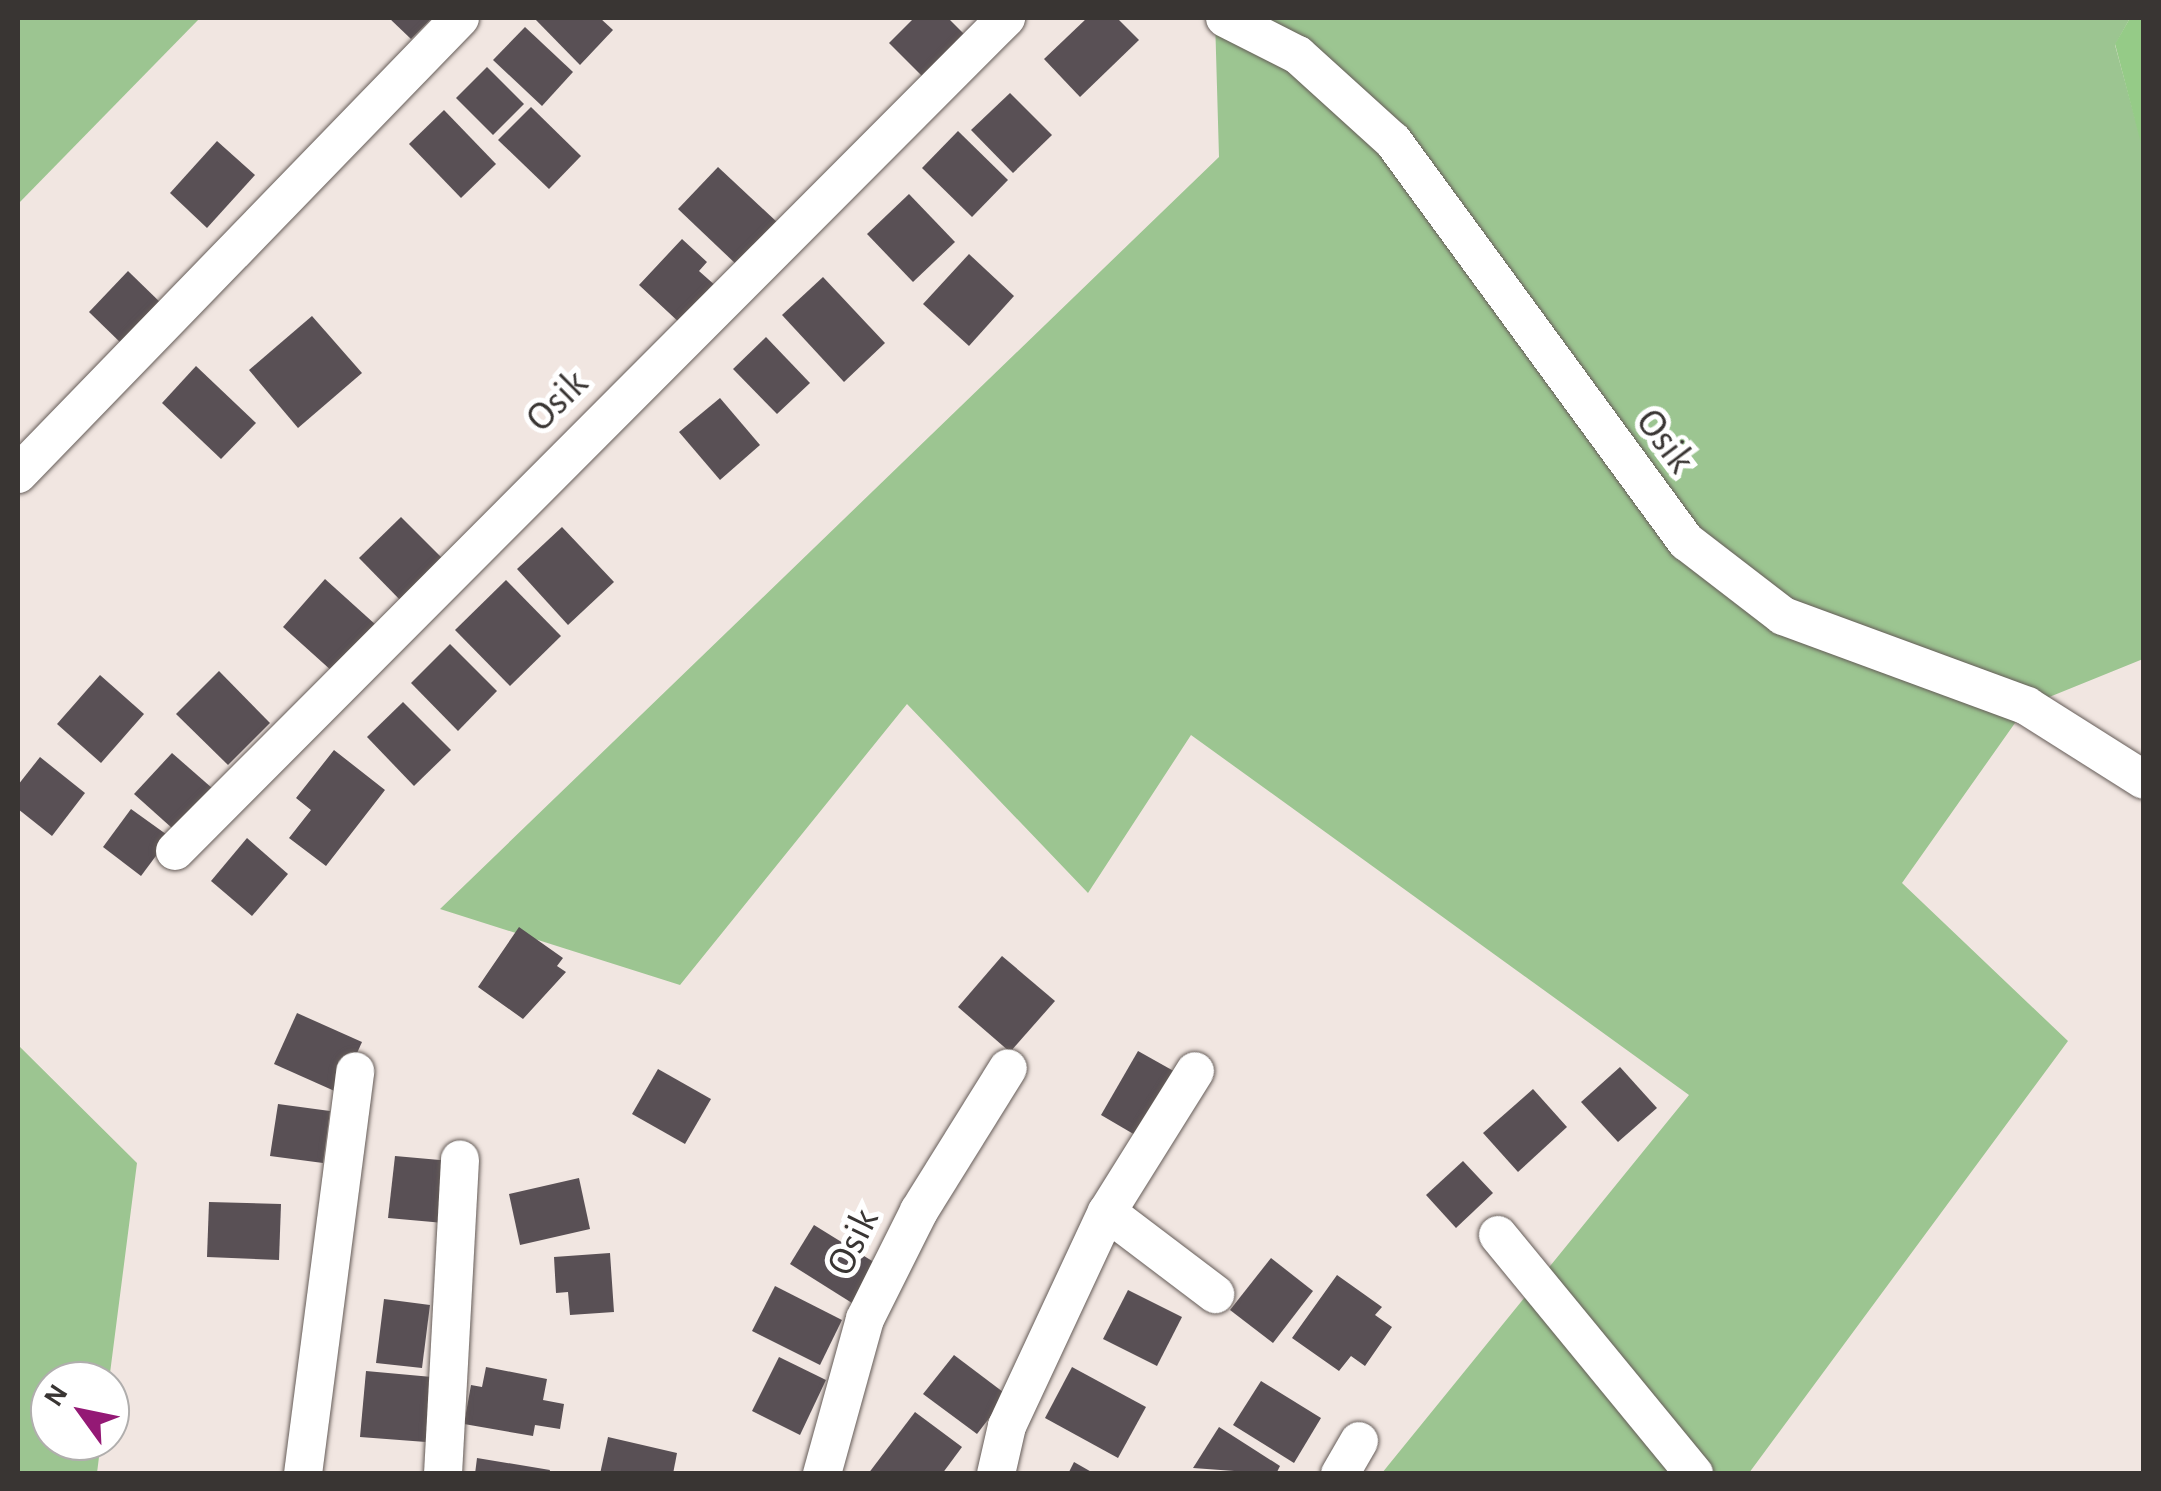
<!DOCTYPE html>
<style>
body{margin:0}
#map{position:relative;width:2161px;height:1491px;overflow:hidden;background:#f1e6e1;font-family:"Alegreya Sans",sans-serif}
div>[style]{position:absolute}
.green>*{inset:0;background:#9cc591}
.forest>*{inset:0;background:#95cb87}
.building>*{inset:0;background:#595055}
.roads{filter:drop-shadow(0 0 2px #655c58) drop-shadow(0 0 2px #655c58)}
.street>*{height:38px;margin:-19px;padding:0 19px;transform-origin:19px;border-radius:19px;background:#fff}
span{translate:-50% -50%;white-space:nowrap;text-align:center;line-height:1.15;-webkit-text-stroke:10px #fff;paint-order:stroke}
.street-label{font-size:40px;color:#393533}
.frame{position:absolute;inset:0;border:20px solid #393533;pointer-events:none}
.north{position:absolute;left:30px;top:1361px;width:100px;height:100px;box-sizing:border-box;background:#fff;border:2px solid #b0aead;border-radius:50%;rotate:303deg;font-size:28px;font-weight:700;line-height:40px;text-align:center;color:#393533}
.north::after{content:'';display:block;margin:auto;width:35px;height:45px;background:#941975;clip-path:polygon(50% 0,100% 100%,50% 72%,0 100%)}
</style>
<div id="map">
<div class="green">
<div style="clip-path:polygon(18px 18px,200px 18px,18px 204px)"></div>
<div style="clip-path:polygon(1215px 18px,2130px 18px,2115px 45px,2144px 151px,2143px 659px,2027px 706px,1902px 883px,2068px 1041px,1749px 1473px,1382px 1473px,1689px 1095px,1191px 735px,1088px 893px,907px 704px,680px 985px,440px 909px,1219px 157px)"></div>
<div style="clip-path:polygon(18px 1045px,137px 1163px,109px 1381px,50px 1381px,50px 1441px,101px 1441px,97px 1473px,18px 1473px)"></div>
</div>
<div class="forest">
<div style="clip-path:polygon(2130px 18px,2143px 18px,2143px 151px,2115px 44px)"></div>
</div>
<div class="building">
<div style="clip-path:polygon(389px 18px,432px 18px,411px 39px)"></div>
<div style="clip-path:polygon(534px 18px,600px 18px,613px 30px,580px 65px)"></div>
<div style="clip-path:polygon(914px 18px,948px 18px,970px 40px,928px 82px,889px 43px)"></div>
<div style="clip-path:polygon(1087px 18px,1117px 18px,1139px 40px,1080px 97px,1044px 59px)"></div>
<div style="clip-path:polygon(525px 27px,573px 72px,542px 106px,493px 60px)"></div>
<div style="clip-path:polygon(487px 67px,524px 104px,493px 135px,456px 98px)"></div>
<div style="clip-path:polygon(1010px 93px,1052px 135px,1013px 173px,971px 130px)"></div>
<div style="clip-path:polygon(531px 107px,581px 156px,549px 189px,498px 140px)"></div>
<div style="clip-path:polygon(444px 110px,496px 164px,461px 198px,409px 144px)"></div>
<div style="clip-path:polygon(958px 131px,1008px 180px,972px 217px,922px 168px)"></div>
<div style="clip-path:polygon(217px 141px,255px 175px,207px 228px,170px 193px)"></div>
<div style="clip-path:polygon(718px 167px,778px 223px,738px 266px,678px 209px)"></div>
<div style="clip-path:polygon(909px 194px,955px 242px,913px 282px,867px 234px)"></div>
<div style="clip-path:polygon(682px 239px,707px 262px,699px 271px,717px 287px,682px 325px,639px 285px)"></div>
<div style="clip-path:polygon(969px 254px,1014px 296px,969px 346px,923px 304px)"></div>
<div style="clip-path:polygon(128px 271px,165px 307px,125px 347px,89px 312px)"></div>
<div style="clip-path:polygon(823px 277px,885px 343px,844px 382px,782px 315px)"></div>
<div style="clip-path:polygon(312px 316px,362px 373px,298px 428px,249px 370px)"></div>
<div style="clip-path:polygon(766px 337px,810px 383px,777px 414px,733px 369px)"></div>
<div style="clip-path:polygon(196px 366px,256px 423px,221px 459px,162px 403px)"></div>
<div style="clip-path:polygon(720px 398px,760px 445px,720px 480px,679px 432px)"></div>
<div style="clip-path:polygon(401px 517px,446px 562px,404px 604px,359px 558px)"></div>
<div style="clip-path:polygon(562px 527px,614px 582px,568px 625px,517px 569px)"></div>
<div style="clip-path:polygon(325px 579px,376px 625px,333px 672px,283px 627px)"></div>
<div style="clip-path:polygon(506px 580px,561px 636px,510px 686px,455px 630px)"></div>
<div style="clip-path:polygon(450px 644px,497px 691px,458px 731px,411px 683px)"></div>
<div style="clip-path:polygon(219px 671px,270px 723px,228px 765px,176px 714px)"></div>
<div style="clip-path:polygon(100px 675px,144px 714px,101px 763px,57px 724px)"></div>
<div style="clip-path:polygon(403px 702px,451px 750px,414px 786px,367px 737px)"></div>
<div style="clip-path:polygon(334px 750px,385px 790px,326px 866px,289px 838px,311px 810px,296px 798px)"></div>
<div style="clip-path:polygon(172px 753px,220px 795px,182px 837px,134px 794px)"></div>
<div style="clip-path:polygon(40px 757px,85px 793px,52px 836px,18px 809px,18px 785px)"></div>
<div style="clip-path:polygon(131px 809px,170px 837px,141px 876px,103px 847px)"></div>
<div style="clip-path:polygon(247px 838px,288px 874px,252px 916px,211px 881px)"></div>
<div style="clip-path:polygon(519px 927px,563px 958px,557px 966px,566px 972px,523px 1019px,478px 987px)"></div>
<div style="clip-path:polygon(1002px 956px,1055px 1001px,1010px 1052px,958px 1007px)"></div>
<div style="clip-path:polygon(297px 1013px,362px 1042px,339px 1093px,274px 1064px)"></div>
<div style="clip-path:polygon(1138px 1051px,1179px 1074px,1142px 1139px,1101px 1115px)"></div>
<div style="clip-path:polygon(1620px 1067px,1657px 1108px,1618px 1142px,1581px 1102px)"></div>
<div style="clip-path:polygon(658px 1069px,711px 1099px,685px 1144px,632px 1114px)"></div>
<div style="clip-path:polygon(1533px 1089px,1567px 1127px,1518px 1172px,1483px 1133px)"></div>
<div style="clip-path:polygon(278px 1104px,330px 1111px,323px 1163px,270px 1156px)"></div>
<div style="clip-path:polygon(395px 1156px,451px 1161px,444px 1223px,388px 1218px)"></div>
<div style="clip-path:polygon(1463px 1161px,1493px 1193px,1456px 1228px,1426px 1195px)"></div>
<div style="clip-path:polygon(579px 1178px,590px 1229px,520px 1245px,509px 1194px)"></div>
<div style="clip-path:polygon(209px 1202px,281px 1204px,279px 1260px,207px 1257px)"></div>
<div style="clip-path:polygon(814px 1225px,877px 1264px,852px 1303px,790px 1264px)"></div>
<div style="clip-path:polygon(610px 1253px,614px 1312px,570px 1315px,568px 1292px,556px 1293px,554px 1257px)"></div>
<div style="clip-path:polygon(1271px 1258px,1313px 1291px,1273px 1343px,1230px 1310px)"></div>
<div style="clip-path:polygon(1337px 1275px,1382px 1307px,1375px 1315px,1392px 1327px,1365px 1366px,1351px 1356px,1339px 1371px,1292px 1338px)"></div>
<div style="clip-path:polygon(775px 1286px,842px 1320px,820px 1365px,752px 1331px)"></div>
<div style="clip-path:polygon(1128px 1290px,1182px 1317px,1157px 1366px,1103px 1339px)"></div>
<div style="clip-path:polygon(384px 1299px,430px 1305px,422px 1368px,376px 1363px)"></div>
<div style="clip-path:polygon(954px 1355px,1007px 1395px,977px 1434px,923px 1394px)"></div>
<div style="clip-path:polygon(779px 1357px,826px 1380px,800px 1435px,752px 1411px)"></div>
<div style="clip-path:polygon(486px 1367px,547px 1379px,543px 1400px,564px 1404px,560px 1429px,535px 1425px,533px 1436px,464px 1424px,471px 1385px,482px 1387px)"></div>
<div style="clip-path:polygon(1072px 1367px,1146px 1407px,1118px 1458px,1045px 1418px)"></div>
<div style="clip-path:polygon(366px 1371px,432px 1377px,426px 1442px,360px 1437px)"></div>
<div style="clip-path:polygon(1261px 1381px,1321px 1418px,1294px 1463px,1233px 1425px)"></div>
<div style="clip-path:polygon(915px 1412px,962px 1447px,942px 1474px,868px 1474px)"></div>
<div style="clip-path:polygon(1219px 1427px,1280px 1466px,1276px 1474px,1193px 1468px)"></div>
<div style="clip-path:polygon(608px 1437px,677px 1453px,673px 1474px,600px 1474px)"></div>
<div style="clip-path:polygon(477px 1458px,550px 1470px,549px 1474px,475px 1474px)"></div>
<div style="clip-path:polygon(1074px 1462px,1095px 1474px,1068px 1474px)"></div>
</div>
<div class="roads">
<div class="street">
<div style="left:1225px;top:18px;width:82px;rotate:26.9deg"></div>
<div style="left:1298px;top:55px;width:128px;rotate:42.2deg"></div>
<div style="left:1393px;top:141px;width:497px;rotate:53.8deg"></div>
<div style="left:1687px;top:542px;width:121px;rotate:37.6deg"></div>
<div style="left:1783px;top:616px;width:260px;rotate:20.2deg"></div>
<div style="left:2027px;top:706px;width:138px;rotate:32.3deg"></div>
<div style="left:18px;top:474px;width:635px;rotate:-45.89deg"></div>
<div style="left:175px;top:851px;width:1177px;rotate:-45.07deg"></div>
<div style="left:1107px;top:1212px;width:136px;rotate:37.2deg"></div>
<div style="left:1498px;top:1235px;width:309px;rotate:50.6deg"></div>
<div style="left:303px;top:1474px;width:406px;rotate:-82.6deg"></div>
<div style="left:443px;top:1474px;width:315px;rotate:-86.9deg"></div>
<div style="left:822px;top:1474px;width:161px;rotate:-74.5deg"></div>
<div style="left:865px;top:1319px;width:121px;rotate:-63.4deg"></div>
<div style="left:919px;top:1211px;width:168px;rotate:-58.1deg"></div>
<div style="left:996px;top:1474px;width:49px;rotate:-77.1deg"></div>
<div style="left:1007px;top:1426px;width:236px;rotate:-65deg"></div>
<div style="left:1107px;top:1212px;width:166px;rotate:-58deg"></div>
<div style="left:1340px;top:1474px;width:38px;rotate:-60deg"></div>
</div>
</div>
<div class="street-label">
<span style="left:557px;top:401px;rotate:-45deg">Osik</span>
<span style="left:1665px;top:441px;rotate:53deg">Osik</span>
<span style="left:853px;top:1242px;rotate:-64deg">Osik</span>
</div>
<div class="frame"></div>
<div class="north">N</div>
</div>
